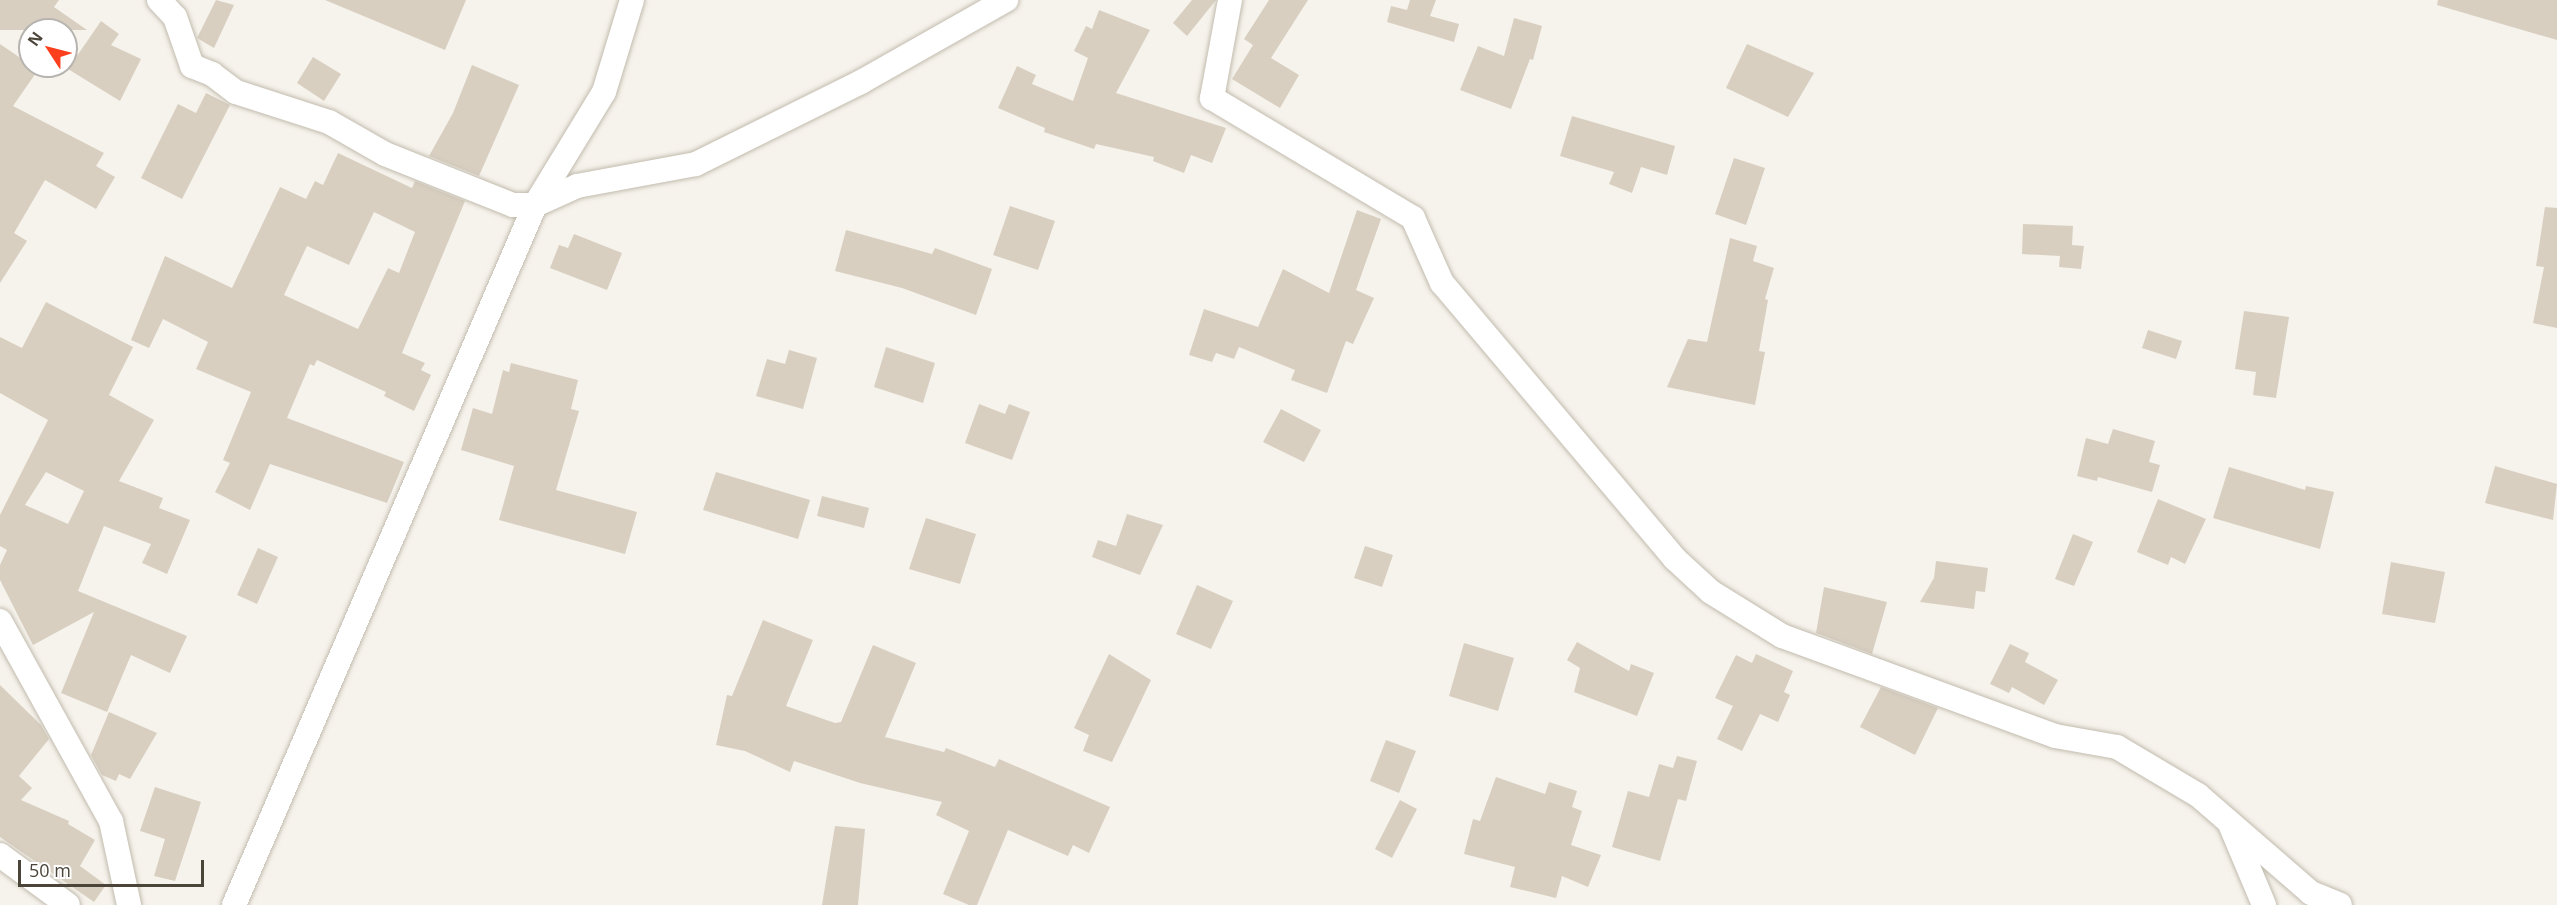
<!DOCTYPE html>
<style>
body{margin:0}
#map{position:relative;width:2557px;height:905px;overflow:hidden;background:#f6f3ec;font-family:"Open Sans",sans-serif}
div>[style]{position:absolute}
.building>*{inset:0;background:#d8cfc1}
.roads{filter:drop-shadow(0 0 2px #c2bbae) drop-shadow(0 0 2px #c2bbae)}
.minor>*{height:24px;margin:-12px;padding:0 12px;transform-origin:12px;border-radius:12px;background:#fff}
span{translate:-50% -50%;white-space:nowrap;text-align:center;line-height:1.15;-webkit-text-stroke:6px #fff;paint-order:stroke}
.north{position:absolute;left:18px;top:18px;width:60px;height:60px;box-sizing:border-box;background:#fff;border:2px solid #b7b4b0;border-radius:50%;rotate:306deg;font-size:16px;font-weight:700;line-height:24px;text-align:center;color:#4b4439}
.north::after{content:'';display:block;margin:auto;width:21px;height:27px;background:#fc3f1d;clip-path:polygon(50% 0,100% 100%,50% 72%,0 100%)}
.scale{position:absolute;left:18px;top:860px;width:186px;height:27px;box-sizing:border-box;border:3px solid #4b4439;border-top:0;padding-left:8px;font-size:18px;line-height:21px;white-space:nowrap;color:#4b4439;-webkit-text-stroke:4px #fff;paint-order:stroke}
</style>
<div id="map">
<div class="building">
<div style="clip-path:polygon(0 0,59px 0,54px 7px,87px 30px,0 30px)"></div>
<div style="clip-path:polygon(216px 0,234px 5px,214px 48px,197px 38px)"></div>
<div style="clip-path:polygon(325px 0,466px 0,445px 50px)"></div>
<div style="clip-path:polygon(1192px 0,1216px 0,1187px 36px,1173px 23px)"></div>
<div style="clip-path:polygon(1269px 0,1308px 0,1271px 58px,1299px 75px,1280px 108px,1232px 79px,1253px 45px,1244px 39px)"></div>
<div style="clip-path:polygon(1410px 0,1436px 0,1430px 16px,1459px 24px,1454px 42px,1387px 22px,1391px 6px,1407px 10px)"></div>
<div style="clip-path:polygon(2438px 0,2557px 0,2557px 40px,2437px 5px)"></div>
<div style="clip-path:polygon(1099px 10px,1150px 30px,1116px 93px,1226px 128px,1212px 163px,1191px 155px,1184px 173px,1153px 161px,1154px 157px,1096px 144px,1094px 149px,1044px 132px,1045px 128px,998px 108px,1017px 66px,1036px 75px,1032px 84px,1073px 101px,1088px 58px,1074px 51px,1086px 26px,1092px 29px)"></div>
<div style="clip-path:polygon(1514px 18px,1542px 26px,1533px 60px,1530px 59px,1511px 109px,1460px 90px,1478px 46px,1504px 56px)"></div>
<div style="clip-path:polygon(101px 21px,119px 34px,111px 45px,141px 59px,120px 101px,68px 69px)"></div>
<div style="clip-path:polygon(0 44px,38px 70px,13px 106px,104px 153px,96px 166px,115px 177px,96px 209px,45px 180px,14px 233px,27px 241px,0 283px)"></div>
<div style="clip-path:polygon(1747px 44px,1814px 73px,1788px 117px,1726px 88px)"></div>
<div style="clip-path:polygon(313px 57px,341px 74px,324px 101px,297px 83px)"></div>
<div style="clip-path:polygon(472px 65px,519px 85px,479px 176px,429px 156px,453px 113px)"></div>
<div style="clip-path:polygon(206px 93px,230px 105px,182px 199px,141px 178px,178px 104px,196px 113px)"></div>
<div style="clip-path:polygon(1572px 116px,1675px 146px,1667px 175px,1641px 167px,1632px 193px,1609px 184px,1614px 172px,1560px 156px)"></div>
<div style="clip-path:polygon(evenodd,338px 153px,412px 188px,415px 181px,465px 201px,402px 353px,425px 363px,421px 370px,431px 375px,414px 411px,384px 396px,386px 392px,317px 360px,314px 366px,310px 364px,287px 418px,404px 462px,387px 503px,270px 464px,250px 510px,215px 492px,230px 463px,223px 460px,251px 392px,196px 369px,208px 342px,163px 319px,149px 348px,131px 340px,165px 256px,232px 288px,280px 187px,306px 199px,315px 181px,323px 185px,338px 153px,374px 212px,415px 232px,399px 273px,388px 268px,358px 329px,284px 295px,307px 246px,349px 265px,374px 212px)"></div>
<div style="clip-path:polygon(1734px 158px,1765px 168px,1746px 225px,1715px 214px)"></div>
<div style="clip-path:polygon(1010px 206px,1055px 221px,1038px 270px,993px 255px)"></div>
<div style="clip-path:polygon(2545px 207px,2557px 208px,2557px 328px,2533px 323px,2544px 267px,2536px 266px)"></div>
<div style="clip-path:polygon(1357px 210px,1381px 219px,1356px 290px,1374px 298px,1353px 344px,1346px 341px,1327px 393px,1291px 380px,1295px 370px,1239px 347px,1234px 359px,1216px 353px,1212px 362px,1189px 355px,1204px 309px,1258px 327px,1283px 269px,1329px 293px)"></div>
<div style="clip-path:polygon(2023px 224px,2073px 226px,2072px 245px,2084px 246px,2081px 269px,2059px 267px,2060px 256px,2022px 254px)"></div>
<div style="clip-path:polygon(846px 230px,932px 254px,935px 248px,992px 269px,976px 315px,902px 288px,835px 271px)"></div>
<div style="clip-path:polygon(574px 234px,622px 253px,607px 290px,550px 268px,559px 245px,568px 248px)"></div>
<div style="clip-path:polygon(1730px 238px,1757px 246px,1753px 261px,1774px 268px,1765px 299px,1768px 300px,1759px 351px,1765px 352px,1755px 405px,1667px 387px,1688px 339px,1707px 342px)"></div>
<div style="clip-path:polygon(evenodd,46px 302px,133px 347px,109px 395px,154px 420px,119px 481px,163px 498px,159px 508px,190px 520px,167px 574px,142px 563px,151px 544px,104px 526px,78px 591px,187px 636px,170px 673px,131px 655px,107px 712px,61px 693px,94px 612px,33px 645px,0 580px,0 565px,7px 550px,0 546px,0 515px,48px 420px,0 393px,0 337px,22px 348px,46px 302px,46px 472px,84px 491px,68px 524px,25px 505px,46px 472px)"></div>
<div style="clip-path:polygon(2244px 311px,2289px 317px,2276px 398px,2253px 395px,2256px 372px,2235px 369px)"></div>
<div style="clip-path:polygon(2148px 330px,2182px 341px,2176px 359px,2142px 348px)"></div>
<div style="clip-path:polygon(886px 347px,935px 363px,923px 403px,874px 387px)"></div>
<div style="clip-path:polygon(789px 350px,817px 358px,803px 409px,756px 396px,767px 359px,785px 364px)"></div>
<div style="clip-path:polygon(511px 363px,578px 380px,571px 409px,579px 411px,556px 490px,637px 512px,625px 554px,499px 520px,514px 466px,461px 450px,473px 408px,492px 414px,503px 370px,509px 372px)"></div>
<div style="clip-path:polygon(979px 404px,1005px 414px,1009px 404px,1030px 412px,1012px 460px,965px 443px)"></div>
<div style="clip-path:polygon(1281px 409px,1321px 430px,1304px 462px,1263px 442px)"></div>
<div style="clip-path:polygon(2113px 429px,2155px 441px,2149px 462px,2160px 465px,2152px 492px,2098px 477px,2097px 481px,2077px 476px,2086px 438px,2108px 444px)"></div>
<div style="clip-path:polygon(2495px 466px,2557px 484px,2553px 520px,2485px 503px)"></div>
<div style="clip-path:polygon(2229px 467px,2305px 490px,2306px 486px,2334px 492px,2320px 549px,2213px 518px)"></div>
<div style="clip-path:polygon(716px 472px,810px 500px,798px 539px,703px 510px)"></div>
<div style="clip-path:polygon(822px 496px,869px 508px,864px 528px,817px 516px)"></div>
<div style="clip-path:polygon(2158px 499px,2206px 519px,2185px 564px,2171px 557px,2168px 565px,2137px 552px)"></div>
<div style="clip-path:polygon(1127px 514px,1163px 525px,1140px 575px,1092px 557px,1098px 540px,1116px 546px)"></div>
<div style="clip-path:polygon(926px 518px,976px 534px,960px 584px,909px 569px)"></div>
<div style="clip-path:polygon(2073px 534px,2093px 542px,2074px 586px,2055px 579px)"></div>
<div style="clip-path:polygon(1365px 546px,1393px 555px,1382px 587px,1354px 578px)"></div>
<div style="clip-path:polygon(258px 548px,278px 557px,257px 604px,237px 595px)"></div>
<div style="clip-path:polygon(1936px 561px,1988px 568px,1985px 592px,1976px 591px,1974px 609px,1920px 602px,1934px 578px)"></div>
<div style="clip-path:polygon(2391px 562px,2445px 572px,2435px 623px,2382px 614px)"></div>
<div style="clip-path:polygon(1197px 585px,1233px 601px,1211px 649px,1176px 634px)"></div>
<div style="clip-path:polygon(1824px 587px,1887px 602px,1872px 654px,1816px 633px)"></div>
<div style="clip-path:polygon(763px 620px,813px 640px,786px 706px,835px 723px,841px 722px,873px 645px,916px 663px,885px 737px,944px 752px,946px 748px,995px 767px,999px 759px,1110px 807px,1089px 853px,1073px 845px,1068px 856px,1008px 830px,977px 905px,969px 905px,943px 894px,969px 831px,936px 815px,942px 802px,860px 783px,794px 761px,790px 772px,745px 751px,716px 745px,727px 695px,732px 696px)"></div>
<div style="clip-path:polygon(1577px 642px,1629px 671px,1631px 664px,1654px 673px,1637px 716px,1574px 692px,1580px 668px,1567px 660px)"></div>
<div style="clip-path:polygon(1464px 643px,1514px 658px,1498px 711px,1449px 696px)"></div>
<div style="clip-path:polygon(2010px 644px,2029px 653px,2025px 662px,2058px 680px,2044px 705px,2012px 687px,2009px 693px,1990px 684px)"></div>
<div style="clip-path:polygon(1109px 654px,1151px 680px,1112px 762px,1083px 751px,1089px 735px,1074px 728px)"></div>
<div style="clip-path:polygon(1756px 654px,1793px 671px,1784px 692px,1790px 695px,1778px 722px,1760px 714px,1742px 751px,1717px 739px,1733px 706px,1715px 698px,1736px 655px,1752px 663px)"></div>
<div style="clip-path:polygon(0 685px,41px 725px,49px 739px,19px 776px,32px 788px,21px 800px,69px 821px,68px 824px,95px 840px,80px 866px,106px 885px,94px 902px,0 837px)"></div>
<div style="clip-path:polygon(1881px 687px,1938px 708px,1915px 755px,1860px 727px)"></div>
<div style="clip-path:polygon(109px 712px,157px 733px,130px 779px,119px 774px,116px 781px,102px 775px,91px 755px)"></div>
<div style="clip-path:polygon(1386px 740px,1416px 751px,1399px 793px,1370px 781px)"></div>
<div style="clip-path:polygon(1677px 756px,1697px 761px,1686px 801px,1678px 799px,1660px 861px,1612px 847px,1628px 791px,1649px 797px,1659px 764px,1673px 768px)"></div>
<div style="clip-path:polygon(1496px 777px,1545px 794px,1549px 782px,1577px 791px,1572px 807px,1582px 811px,1571px 845px,1601px 855px,1588px 887px,1562px 876px,1556px 898px,1510px 887px,1515px 867px,1464px 854px,1473px 819px,1480px 821px)"></div>
<div style="clip-path:polygon(155px 787px,201px 802px,175px 881px,154px 876px,165px 839px,140px 831px)"></div>
<div style="clip-path:polygon(1400px 800px,1417px 809px,1392px 858px,1375px 849px)"></div>
<div style="clip-path:polygon(835px 826px,865px 829px,858px 905px,822px 905px)"></div>
</div>
<div class="roads">
<div class="minor">
<div style="left:159px;top:0;width:23px;rotate:47deg"></div>
<div style="left:175px;top:17px;width:52px;rotate:70.9deg"></div>
<div style="left:192px;top:66px;width:22px;rotate:22deg"></div>
<div style="left:212px;top:74px;width:30px;rotate:37deg"></div>
<div style="left:236px;top:92px;width:98px;rotate:17.9deg"></div>
<div style="left:329px;top:122px;width:64px;rotate:29.7deg"></div>
<div style="left:385px;top:154px;width:138px;rotate:21.7deg"></div>
<div style="left:513px;top:205px;width:22px"></div>
<div style="left:535px;top:205px;width:46px;rotate:-24.3deg"></div>
<div style="left:577px;top:186px;width:121px;rotate:-10.5deg"></div>
<div style="left:696px;top:164px;width:184px;rotate:-26.4deg"></div>
<div style="left:861px;top:82px;width:167px;rotate:-29.5deg"></div>
<div style="left:1230px;top:0;width:100px;rotate:100.4deg"></div>
<div style="left:1212px;top:98px;width:234px;rotate:30.8deg"></div>
<div style="left:1413px;top:218px;width:71px;rotate:66deg"></div>
<div style="left:1442px;top:283px;width:360px;rotate:49.8deg"></div>
<div style="left:1674px;top:558px;width:50px;rotate:42.6deg"></div>
<div style="left:1711px;top:592px;width:84px;rotate:31.8deg"></div>
<div style="left:1782px;top:636px;width:291px;rotate:20.1deg"></div>
<div style="left:2055px;top:736px;width:63px;rotate:10.1deg"></div>
<div style="left:2117px;top:747px;width:94px;rotate:30.7deg"></div>
<div style="left:2198px;top:795px;width:150px;rotate:40.9deg"></div>
<div style="left:2311px;top:893px;width:31px;rotate:22deg"></div>
<div style="left:0;top:621px;width:229px;rotate:61deg"></div>
<div style="left:111px;top:821px;width:86px;rotate:77.9deg"></div>
<div style="left:2230px;top:824px;width:88px;rotate:67.2deg"></div>
<div style="left:0;top:855px;width:84px;rotate:36.3deg"></div>
<div style="left:234px;top:905px;width:762px;rotate:-66.73deg"></div>
<div style="left:535px;top:205px;width:132px;rotate:-58.6deg"></div>
<div style="left:604px;top:92px;width:96px;rotate:-73.1deg"></div>
</div>
</div>
<div class="north">N</div>
<div class="scale">50 m</div>
</div>
